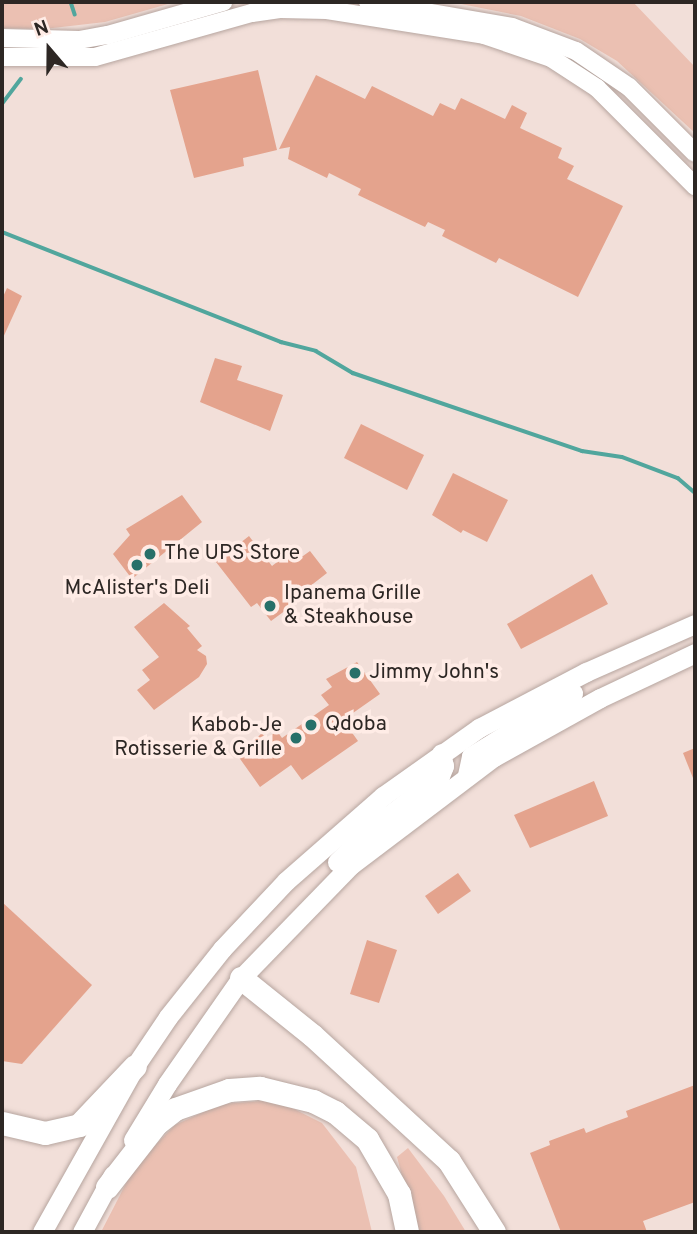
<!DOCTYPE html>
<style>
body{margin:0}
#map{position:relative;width:697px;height:1234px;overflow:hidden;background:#f2dfd9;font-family:Overpass,sans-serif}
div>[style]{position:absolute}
.green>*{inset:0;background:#ebc0b2}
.stream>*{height:3.5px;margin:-1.75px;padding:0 1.75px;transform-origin:1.75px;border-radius:1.75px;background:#51a69d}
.building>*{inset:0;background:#e4a38d}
.roads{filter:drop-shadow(0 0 2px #b6a59f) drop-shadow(0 0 2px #b6a59f)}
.secondary>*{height:18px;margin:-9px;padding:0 9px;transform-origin:9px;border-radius:9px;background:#fff}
.primary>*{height:19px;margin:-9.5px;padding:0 9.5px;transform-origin:9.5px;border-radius:9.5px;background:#fff}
.highway>*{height:23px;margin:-11.5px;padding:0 11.5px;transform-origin:11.5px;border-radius:11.5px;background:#fff}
.dots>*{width:19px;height:19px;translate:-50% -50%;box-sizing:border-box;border:4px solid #ffece6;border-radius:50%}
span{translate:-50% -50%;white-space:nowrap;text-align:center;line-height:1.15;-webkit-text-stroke:7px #ffece6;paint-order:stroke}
.poi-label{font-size:21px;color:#2d2724}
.left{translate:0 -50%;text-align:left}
.right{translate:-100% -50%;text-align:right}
.frame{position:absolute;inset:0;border:4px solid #2d2724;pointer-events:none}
.north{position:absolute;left:14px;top:14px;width:70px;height:70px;-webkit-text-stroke:5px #ffece6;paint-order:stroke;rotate:340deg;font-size:19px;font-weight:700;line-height:28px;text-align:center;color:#2d2724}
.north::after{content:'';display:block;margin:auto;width:24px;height:32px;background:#2d2724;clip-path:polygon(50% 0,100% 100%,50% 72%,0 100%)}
</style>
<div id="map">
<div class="green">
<div style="clip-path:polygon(2px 2px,175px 2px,105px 22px,44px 29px,2px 28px)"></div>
<div style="clip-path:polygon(451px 2px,633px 2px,695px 67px,695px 133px,617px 61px,580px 39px,521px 16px)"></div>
<div style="clip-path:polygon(276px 1100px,322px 1123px,356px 1167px,372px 1232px,101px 1232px,135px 1166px,175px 1125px,221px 1104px)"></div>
<div style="clip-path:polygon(408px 1148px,444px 1196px,466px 1232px,417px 1232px,397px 1157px)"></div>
</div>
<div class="stream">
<div style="left:71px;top:2px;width:13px;rotate:72deg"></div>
<div style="left:2px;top:104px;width:31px;rotate:-53deg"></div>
<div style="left:2px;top:232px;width:300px;rotate:21.5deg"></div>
<div style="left:281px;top:342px;width:36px;rotate:14deg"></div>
<div style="left:316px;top:351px;width:43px;rotate:30.7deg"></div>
<div style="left:353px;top:373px;width:242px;rotate:18.8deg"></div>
<div style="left:582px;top:451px;width:40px;rotate:8.5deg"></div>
<div style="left:622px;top:457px;width:60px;rotate:20.6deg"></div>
<div style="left:678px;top:478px;width:23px;rotate:41deg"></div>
</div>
<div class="building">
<div style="clip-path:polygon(258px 70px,277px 150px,243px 158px,244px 166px,194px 178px,170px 90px)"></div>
<div style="clip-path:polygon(316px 75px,365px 99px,372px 86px,433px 116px,440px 103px,455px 110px,461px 98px,505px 119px,512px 105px,527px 113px,520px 128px,562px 148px,558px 158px,574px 166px,567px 179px,623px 206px,578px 297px,499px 258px,496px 263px,442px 236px,445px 230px,428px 222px,425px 227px,358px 195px,361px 189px,329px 173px,327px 178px,288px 159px,290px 147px,279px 149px)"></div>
<div style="clip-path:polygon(7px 288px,22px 296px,2px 340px,2px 299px)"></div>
<div style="clip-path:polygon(215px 358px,242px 366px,237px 380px,283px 395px,270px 431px,200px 402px)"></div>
<div style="clip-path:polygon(361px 424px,424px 455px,407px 490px,344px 458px)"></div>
<div style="clip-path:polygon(453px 473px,508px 500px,487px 542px,463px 530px,461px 533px,432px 515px)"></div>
<div style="clip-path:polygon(182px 495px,202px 522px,132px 579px,113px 554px,130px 535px,126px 529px)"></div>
<div style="clip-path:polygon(249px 536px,272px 566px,289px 553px,296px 561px,310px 551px,327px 573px,309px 587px,312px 591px,271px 621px,257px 603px,251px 607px,216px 562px)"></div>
<div style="clip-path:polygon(592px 574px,608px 604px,521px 649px,507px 624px)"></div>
<div style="clip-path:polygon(164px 603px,190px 626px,187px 628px,202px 646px,197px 650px,206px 656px,207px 664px,199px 677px,154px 710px,137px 690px,150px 680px,142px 670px,159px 657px,134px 627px)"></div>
<div style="clip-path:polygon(357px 662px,380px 694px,343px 720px,358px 741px,302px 780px,291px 765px,260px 787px,238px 756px,262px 733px,266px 739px,277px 731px,282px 738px,329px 705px,321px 695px,332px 687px,326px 679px)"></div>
<div style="clip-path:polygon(695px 748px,695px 783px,683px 753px)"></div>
<div style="clip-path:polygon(594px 781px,608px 816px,530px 848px,514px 815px)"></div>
<div style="clip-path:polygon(458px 873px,471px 891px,438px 914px,425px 896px)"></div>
<div style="clip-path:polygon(2px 902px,92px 985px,22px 1064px,2px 1061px)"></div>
<div style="clip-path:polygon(367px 940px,397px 950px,379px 1003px,350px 994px)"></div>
<div style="clip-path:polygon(695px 1085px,695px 1202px,643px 1221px,647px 1232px,561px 1232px,530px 1153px,550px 1145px,549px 1141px,584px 1128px,586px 1133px,606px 1125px,628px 1117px,626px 1111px)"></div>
</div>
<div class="roads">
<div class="secondary">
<div style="left:368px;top:2px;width:146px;rotate:9.8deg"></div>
<div style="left:512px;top:27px;width:68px;rotate:20.6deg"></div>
<div style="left:576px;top:51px;width:64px;rotate:34.2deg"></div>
<div style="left:629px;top:87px;width:93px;rotate:45deg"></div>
<div style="left:2px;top:38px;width:77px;rotate:1.5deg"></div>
<div style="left:79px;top:40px;width:29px;rotate:-10deg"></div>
<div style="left:108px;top:35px;width:120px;rotate:-16deg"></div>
<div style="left:2px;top:57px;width:93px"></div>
<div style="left:95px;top:57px;width:163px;rotate:-15.7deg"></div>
<div style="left:252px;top:13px;width:28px;rotate:-8deg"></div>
<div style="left:280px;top:9px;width:47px;rotate:1.2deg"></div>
<div style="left:327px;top:10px;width:159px;rotate:9deg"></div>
<div style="left:484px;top:35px;width:71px;rotate:18.9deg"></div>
<div style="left:551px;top:58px;width:55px;rotate:33.1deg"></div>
<div style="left:597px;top:88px;width:139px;rotate:45deg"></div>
</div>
<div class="primary">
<div style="left:467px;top:775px;width:19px;rotate:-78deg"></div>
<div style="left:471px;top:756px;width:120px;rotate:-31.7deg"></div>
<div style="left:337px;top:862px;width:42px;rotate:-45deg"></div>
<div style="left:367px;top:832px;width:92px;rotate:-37.5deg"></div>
<div style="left:440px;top:776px;width:11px;rotate:-68deg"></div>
<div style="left:444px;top:766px;width:13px;rotate:-103deg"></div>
<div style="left:133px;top:1140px;width:66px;rotate:-58.7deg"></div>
<div style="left:167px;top:1084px;width:129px;rotate:-55.1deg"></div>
<div style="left:241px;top:978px;width:158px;rotate:-45.8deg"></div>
<div style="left:351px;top:865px;width:179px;rotate:-37.1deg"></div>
<div style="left:494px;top:757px;width:121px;rotate:-29.1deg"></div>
<div style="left:600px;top:698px;width:105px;rotate:-25.3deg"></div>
<div style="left:42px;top:1232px;width:190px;rotate:-60.7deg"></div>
<div style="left:135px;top:1066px;width:59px;rotate:-56deg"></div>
<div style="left:168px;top:1017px;width:87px;rotate:-51.5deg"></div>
<div style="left:222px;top:949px;width:93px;rotate:-46.7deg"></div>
<div style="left:286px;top:881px;width:129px;rotate:-41.2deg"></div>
<div style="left:383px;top:796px;width:118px;rotate:-35.3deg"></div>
<div style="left:479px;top:728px;width:121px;rotate:-27.6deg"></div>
<div style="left:586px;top:672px;width:119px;rotate:-23.8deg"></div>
<div style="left:82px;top:1232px;width:65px;rotate:-61.5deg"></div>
</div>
<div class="highway">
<div style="left:241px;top:978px;width:91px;rotate:38.8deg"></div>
<div style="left:312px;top:1035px;width:186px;rotate:42.6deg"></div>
<div style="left:449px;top:1161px;width:84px;rotate:57.6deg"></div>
<div style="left:2px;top:1123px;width:44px;rotate:13.1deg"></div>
<div style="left:45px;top:1133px;width:35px;rotate:-13deg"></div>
<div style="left:79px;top:1125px;width:81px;rotate:-46.5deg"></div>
<div style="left:107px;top:1187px;width:80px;rotate:-52.1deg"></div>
<div style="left:156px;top:1124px;width:24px;rotate:-38deg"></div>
<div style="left:175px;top:1109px;width:57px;rotate:-19.4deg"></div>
<div style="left:229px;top:1090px;width:31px;rotate:-4deg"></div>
<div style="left:260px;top:1088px;width:55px;rotate:13.8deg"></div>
<div style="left:313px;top:1101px;width:25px;rotate:27deg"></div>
<div style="left:335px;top:1112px;width:42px;rotate:40.2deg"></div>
<div style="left:367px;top:1139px;width:64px;rotate:59.8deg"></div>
<div style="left:399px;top:1194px;width:39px;rotate:78deg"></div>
</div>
</div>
<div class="dots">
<div style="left:150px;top:554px;background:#277069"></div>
<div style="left:137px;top:565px;background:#277069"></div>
<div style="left:270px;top:606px;background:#277069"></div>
<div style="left:355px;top:673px;background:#277069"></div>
<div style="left:311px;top:725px;background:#277069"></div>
<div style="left:296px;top:738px;background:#277069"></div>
</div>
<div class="poi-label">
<span class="left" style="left:164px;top:554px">The UPS Store</span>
<span style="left:137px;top:589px">McAlister's Deli</span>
<span class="left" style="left:284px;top:606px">Ipanema Grille<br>&amp; Steakhouse</span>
<span class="left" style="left:369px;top:673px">Jimmy John's</span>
<span class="left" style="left:325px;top:725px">Qdoba</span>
<span class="right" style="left:282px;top:738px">Kabob-Je<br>Rotisserie &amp; Grille</span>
</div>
<div class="frame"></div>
<div class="north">N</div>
</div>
